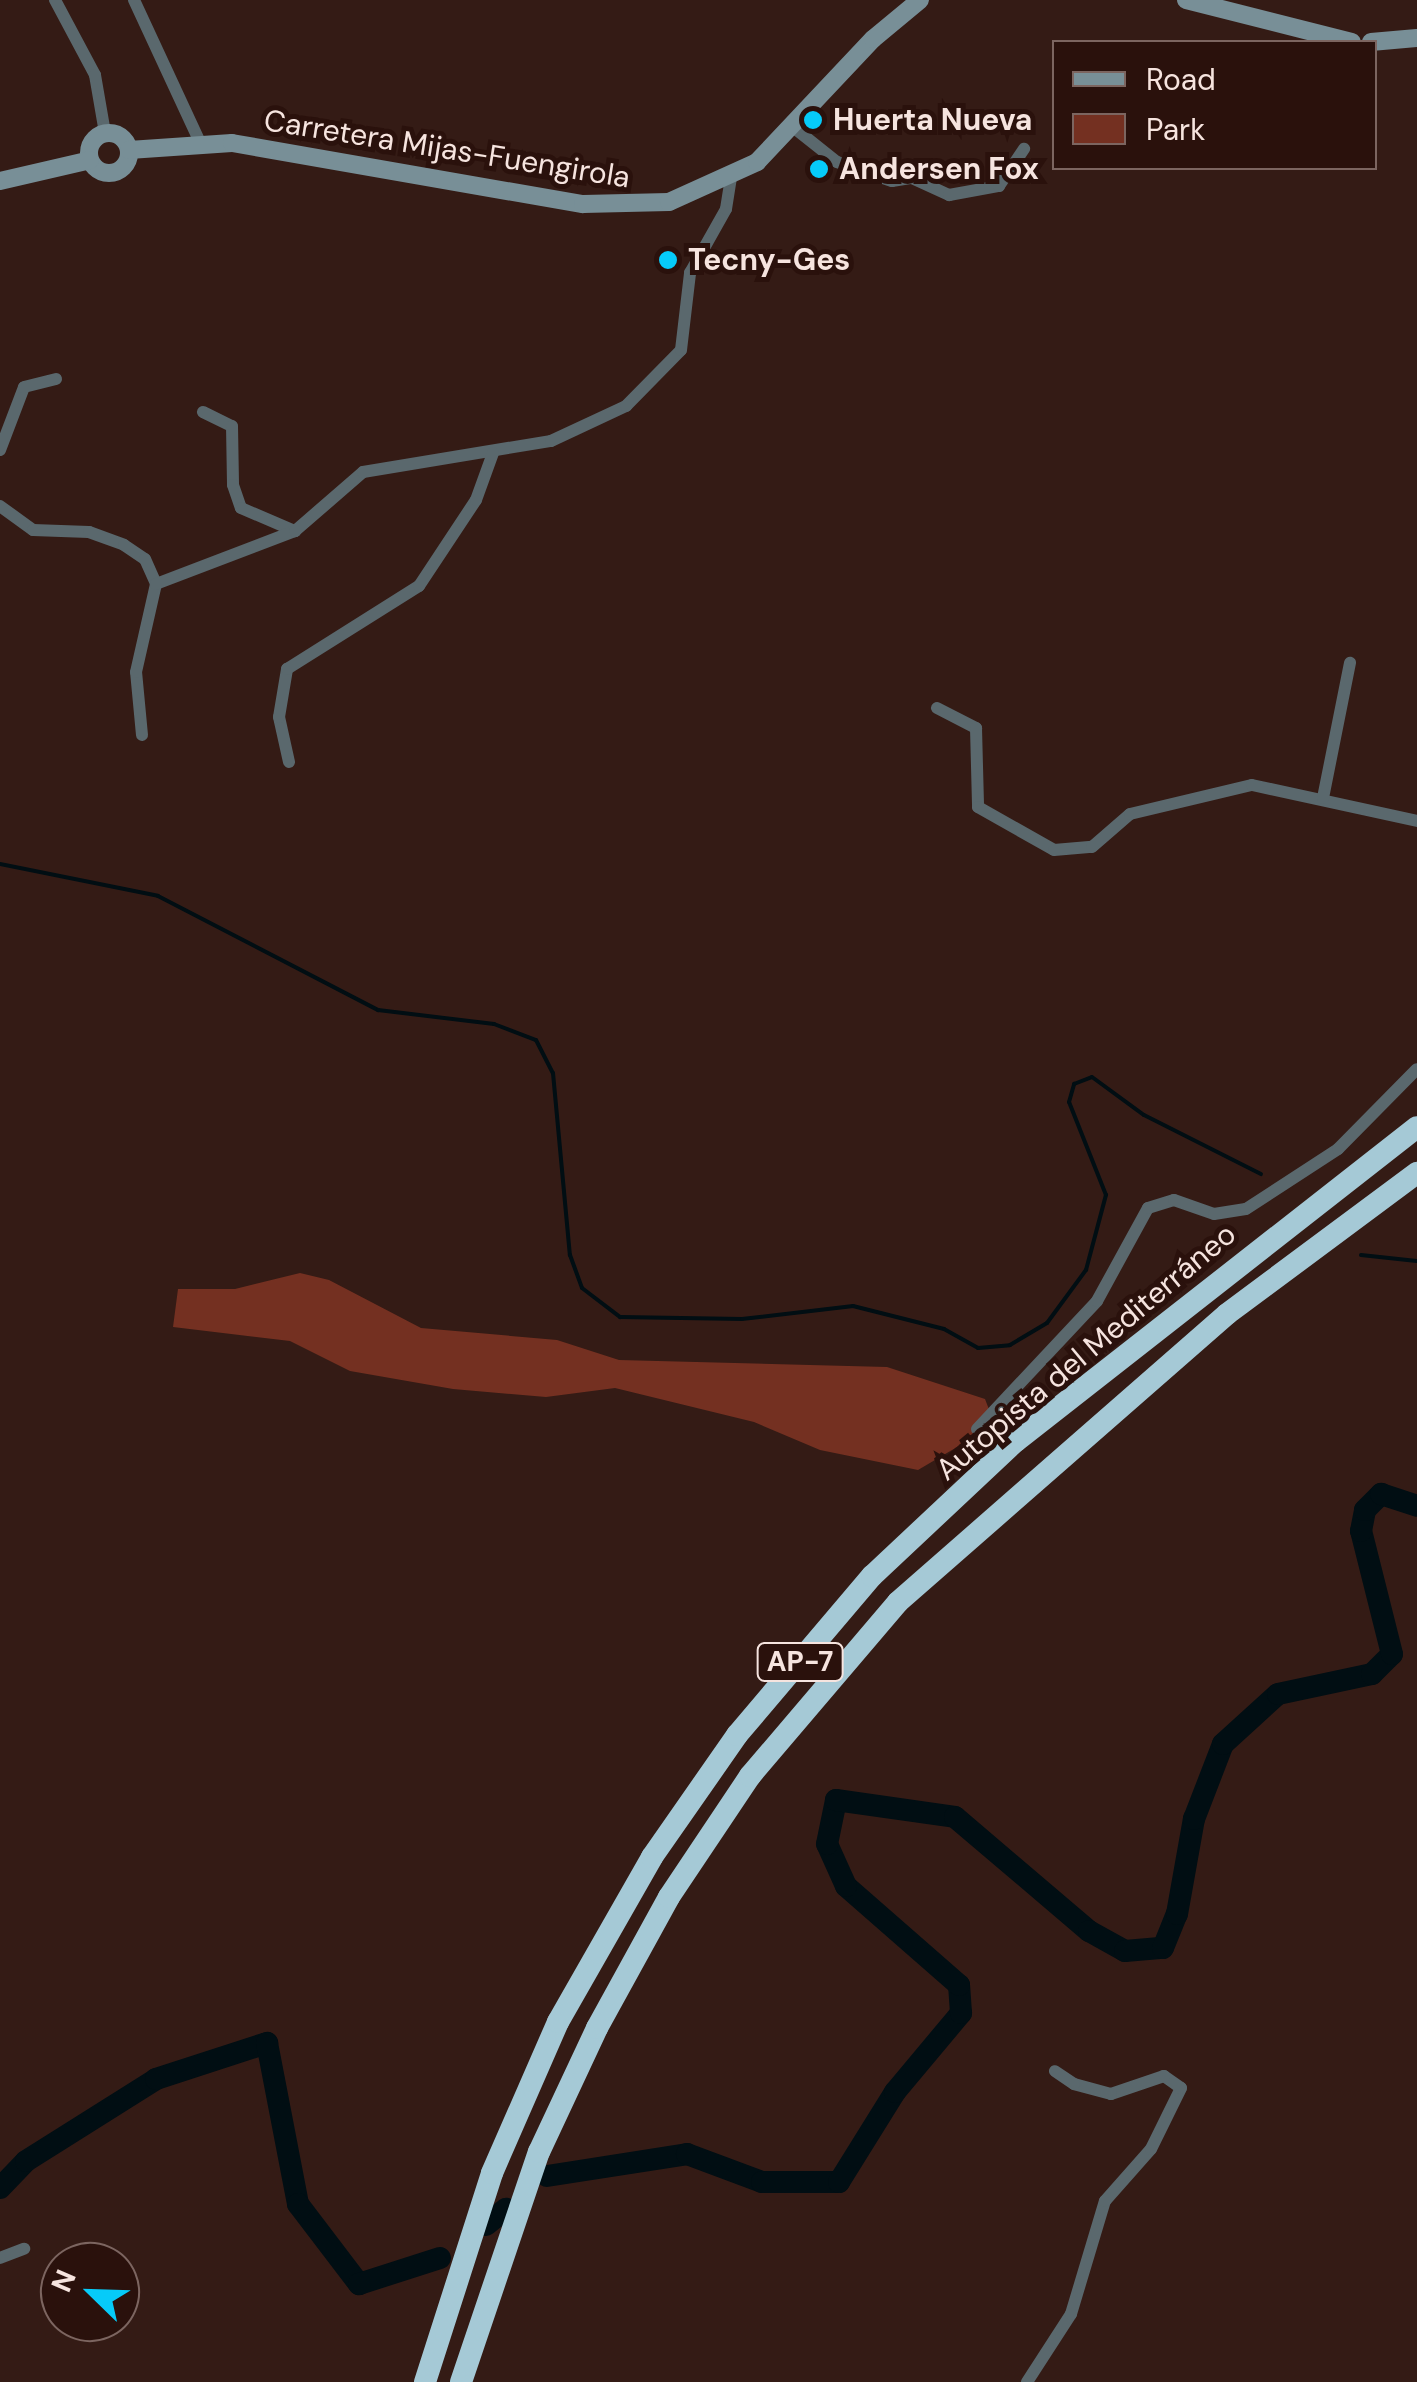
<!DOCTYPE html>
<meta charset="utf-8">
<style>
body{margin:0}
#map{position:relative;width:1417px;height:2382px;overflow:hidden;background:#341b15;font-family:"DM Sans",sans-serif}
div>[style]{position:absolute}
.green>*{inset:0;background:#743021}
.stream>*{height:4px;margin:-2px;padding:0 2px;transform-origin:2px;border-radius:2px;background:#010e13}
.river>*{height:22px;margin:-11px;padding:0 11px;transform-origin:11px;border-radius:11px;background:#010e13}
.street>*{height:12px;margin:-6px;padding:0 6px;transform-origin:6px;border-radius:6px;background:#5a686d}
.secondary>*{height:18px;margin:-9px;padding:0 9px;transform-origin:9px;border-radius:9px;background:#788f97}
.secondary>.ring{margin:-9px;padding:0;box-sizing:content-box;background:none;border:18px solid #788f97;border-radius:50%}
.highway>*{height:22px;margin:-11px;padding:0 11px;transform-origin:11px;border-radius:11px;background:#a5c9d6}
.dots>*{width:28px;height:28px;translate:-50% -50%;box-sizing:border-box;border:5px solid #2a110c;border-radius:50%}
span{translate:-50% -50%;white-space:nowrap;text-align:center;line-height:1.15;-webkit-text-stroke:10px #2a110c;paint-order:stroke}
.shield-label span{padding:2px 8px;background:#2a110c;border:2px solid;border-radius:8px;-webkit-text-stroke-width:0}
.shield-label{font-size:28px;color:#f6e4df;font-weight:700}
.poi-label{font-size:30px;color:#f6e4df;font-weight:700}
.left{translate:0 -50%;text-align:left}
.street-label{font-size:30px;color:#f6e4df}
.legend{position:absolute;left:1052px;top:40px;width:325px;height:130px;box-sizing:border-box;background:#2a110c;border:2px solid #7c6560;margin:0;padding:12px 18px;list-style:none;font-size:30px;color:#f6e4df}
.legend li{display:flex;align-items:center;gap:20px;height:50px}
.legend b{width:50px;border:2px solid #7c6560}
.north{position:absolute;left:40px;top:2242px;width:100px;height:100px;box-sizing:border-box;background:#2a110c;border:2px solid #7c6560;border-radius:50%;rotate:293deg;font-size:28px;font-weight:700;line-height:40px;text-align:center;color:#f6e4df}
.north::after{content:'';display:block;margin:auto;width:35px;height:45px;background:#06cbf9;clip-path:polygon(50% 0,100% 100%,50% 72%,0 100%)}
</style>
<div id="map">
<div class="green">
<div style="clip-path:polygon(300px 1273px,329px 1280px,421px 1328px,557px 1340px,619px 1360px,887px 1367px,985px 1399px,990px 1412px,986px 1430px,918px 1470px,820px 1450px,754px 1422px,615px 1388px,546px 1397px,453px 1389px,350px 1371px,290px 1341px,173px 1327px,178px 1289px,235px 1289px)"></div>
</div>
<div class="stream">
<div style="left:0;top:864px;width:161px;rotate:11.4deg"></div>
<div style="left:158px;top:896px;width:248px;rotate:27.4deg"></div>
<div style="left:378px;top:1010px;width:117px;rotate:6.9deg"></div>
<div style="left:494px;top:1024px;width:45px;rotate:20.9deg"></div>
<div style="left:536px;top:1040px;width:37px;rotate:63deg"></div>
<div style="left:553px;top:1073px;width:183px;rotate:84.7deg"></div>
<div style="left:570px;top:1255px;width:35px;rotate:70deg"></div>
<div style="left:582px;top:1288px;width:48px;rotate:37.3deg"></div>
<div style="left:620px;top:1317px;width:122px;rotate:0.9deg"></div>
<div style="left:742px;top:1319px;width:112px;rotate:-6.7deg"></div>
<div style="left:853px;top:1306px;width:94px;rotate:14.2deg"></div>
<div style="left:944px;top:1329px;width:39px;rotate:29deg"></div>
<div style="left:978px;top:1348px;width:32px;rotate:-5deg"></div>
<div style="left:1010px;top:1345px;width:43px;rotate:-30.7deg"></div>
<div style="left:1047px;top:1323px;width:66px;rotate:-53.7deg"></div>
<div style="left:1086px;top:1270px;width:78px;rotate:-75.1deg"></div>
<div style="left:1106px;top:1195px;width:100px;rotate:-111.7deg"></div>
<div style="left:1069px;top:1102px;width:19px;rotate:-74deg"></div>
<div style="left:1074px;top:1084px;width:19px;rotate:-21deg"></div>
<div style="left:1092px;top:1077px;width:64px;rotate:36.2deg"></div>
<div style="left:1144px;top:1115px;width:131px;rotate:26.8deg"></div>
<div style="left:1361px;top:1255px;width:56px;rotate:6.1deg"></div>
</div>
<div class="river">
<div style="left:547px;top:2176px;width:142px;rotate:-8.9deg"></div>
<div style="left:687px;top:2154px;width:80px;rotate:20.5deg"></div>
<div style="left:762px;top:2182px;width:77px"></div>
<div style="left:839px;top:2182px;width:106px;rotate:-58.1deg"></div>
<div style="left:895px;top:2092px;width:103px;rotate:-50.1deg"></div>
<div style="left:961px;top:2013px;width:28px;rotate:-94deg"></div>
<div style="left:959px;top:1985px;width:150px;rotate:-138.8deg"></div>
<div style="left:846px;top:1886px;width:46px;rotate:-114.3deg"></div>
<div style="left:827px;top:1844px;width:45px;rotate:-78.4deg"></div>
<div style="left:836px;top:1800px;width:120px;rotate:8.1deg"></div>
<div style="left:955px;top:1817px;width:176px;rotate:40.4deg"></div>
<div style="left:1089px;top:1931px;width:41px;rotate:29.1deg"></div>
<div style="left:1125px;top:1951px;width:38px;rotate:-5deg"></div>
<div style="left:1163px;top:1948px;width:37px;rotate:-68deg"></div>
<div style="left:1177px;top:1914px;width:97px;rotate:-79.9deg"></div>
<div style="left:1194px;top:1819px;width:80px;rotate:-68.9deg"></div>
<div style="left:1223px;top:1744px;width:74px;rotate:-42.3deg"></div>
<div style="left:1278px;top:1694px;width:96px;rotate:-12deg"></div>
<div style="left:1372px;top:1674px;width:28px;rotate:-45deg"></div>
<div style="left:1392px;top:1654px;width:127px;rotate:-104.1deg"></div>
<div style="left:1361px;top:1531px;width:21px;rotate:-79deg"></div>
<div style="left:1365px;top:1510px;width:23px;rotate:-45deg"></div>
<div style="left:1381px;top:1494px;width:38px;rotate:18deg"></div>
<div style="left:0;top:2188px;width:37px;rotate:-46deg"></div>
<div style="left:26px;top:2161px;width:154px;rotate:-32.2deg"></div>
<div style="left:156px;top:2079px;width:117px;rotate:-18deg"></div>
<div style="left:267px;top:2043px;width:164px;rotate:79.1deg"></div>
<div style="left:298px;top:2204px;width:101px;rotate:52.7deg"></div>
<div style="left:359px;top:2284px;width:85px;rotate:-17.8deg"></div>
<div style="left:486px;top:2225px;width:26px;rotate:-39deg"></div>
</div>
<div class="street">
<div style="left:55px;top:0;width:85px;rotate:61.9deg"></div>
<div style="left:95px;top:75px;width:59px;rotate:80.2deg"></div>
<div style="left:134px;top:0;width:157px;rotate:65.1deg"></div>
<div style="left:793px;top:127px;width:56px;rotate:38.5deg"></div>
<div style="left:837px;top:162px;width:58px;rotate:19.1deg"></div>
<div style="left:892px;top:181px;width:20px;rotate:-9deg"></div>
<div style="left:912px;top:178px;width:41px;rotate:24.7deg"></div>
<div style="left:949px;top:195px;width:51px;rotate:-10.2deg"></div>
<div style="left:999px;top:186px;width:45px;rotate:-56deg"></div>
<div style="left:203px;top:412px;width:32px;rotate:26deg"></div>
<div style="left:232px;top:426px;width:59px;rotate:89deg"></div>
<div style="left:233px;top:485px;width:24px;rotate:71deg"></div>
<div style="left:241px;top:508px;width:59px;rotate:23.1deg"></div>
<div style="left:0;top:450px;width:67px;rotate:-69.1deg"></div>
<div style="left:24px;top:387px;width:33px;rotate:-14deg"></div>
<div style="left:0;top:506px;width:41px;rotate:36deg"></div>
<div style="left:33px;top:530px;width:56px;rotate:2deg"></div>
<div style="left:89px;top:532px;width:37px;rotate:20deg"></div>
<div style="left:124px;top:545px;width:25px;rotate:34deg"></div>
<div style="left:145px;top:559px;width:27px;rotate:66deg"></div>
<div style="left:937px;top:708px;width:44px;rotate:27.1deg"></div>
<div style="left:976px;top:728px;width:79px;rotate:88.5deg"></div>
<div style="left:978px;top:807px;width:87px;rotate:29.5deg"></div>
<div style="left:1054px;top:850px;width:38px;rotate:-5deg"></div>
<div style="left:1092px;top:847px;width:50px;rotate:-41deg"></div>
<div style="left:1130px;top:814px;width:125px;rotate:-13.4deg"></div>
<div style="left:1252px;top:785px;width:169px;rotate:12.3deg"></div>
<div style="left:142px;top:735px;width:63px;rotate:-95.4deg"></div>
<div style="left:136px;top:672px;width:90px;rotate:-77.2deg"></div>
<div style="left:156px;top:584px;width:149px;rotate:-20.9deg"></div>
<div style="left:295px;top:531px;width:90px;rotate:-40.9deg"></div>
<div style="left:363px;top:472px;width:191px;rotate:-9.4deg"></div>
<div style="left:551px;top:441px;width:83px;rotate:-25deg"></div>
<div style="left:626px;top:406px;width:78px;rotate:-45.5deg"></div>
<div style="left:681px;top:350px;width:78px;rotate:-83.3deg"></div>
<div style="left:690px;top:273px;width:73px;rotate:-60.6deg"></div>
<div style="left:726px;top:209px;width:32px;rotate:-81deg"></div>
<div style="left:289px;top:762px;width:46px;rotate:-102.5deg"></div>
<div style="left:279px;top:717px;width:49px;rotate:-80.5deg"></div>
<div style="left:287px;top:669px;width:156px;rotate:-32.2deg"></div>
<div style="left:419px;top:586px;width:103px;rotate:-56.5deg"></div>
<div style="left:476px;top:500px;width:50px;rotate:-70.1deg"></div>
<div style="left:1323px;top:798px;width:138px;rotate:-78.7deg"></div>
<div style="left:977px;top:1429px;width:175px;rotate:-46.8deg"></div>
<div style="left:1097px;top:1301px;width:106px;rotate:-61.3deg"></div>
<div style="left:1148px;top:1208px;width:27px;rotate:-17deg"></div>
<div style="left:1174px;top:1200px;width:42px;rotate:19.3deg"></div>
<div style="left:1214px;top:1214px;width:32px;rotate:-9deg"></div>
<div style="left:1246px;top:1209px;width:110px;rotate:-33.1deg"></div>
<div style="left:1338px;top:1149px;width:112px;rotate:-45.4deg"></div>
<div style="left:0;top:2258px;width:26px;rotate:-21deg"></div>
<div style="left:1027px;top:2382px;width:81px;rotate:-57.1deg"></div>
<div style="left:1071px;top:2314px;width:118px;rotate:-73.3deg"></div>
<div style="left:1105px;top:2201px;width:69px;rotate:-48.5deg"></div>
<div style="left:1151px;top:2149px;width:68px;rotate:-63.8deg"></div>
<div style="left:1181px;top:2088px;width:21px;rotate:-145deg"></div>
<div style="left:1164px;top:2076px;width:56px;rotate:161.2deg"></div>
<div style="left:1111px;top:2094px;width:38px;rotate:-165deg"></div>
<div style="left:1074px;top:2084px;width:23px;rotate:-146deg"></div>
</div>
<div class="secondary">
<div style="left:1186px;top:0;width:171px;rotate:14.2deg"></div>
<div style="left:1371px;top:42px;width:46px;rotate:-5deg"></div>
<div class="ring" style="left:89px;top:133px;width:22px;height:22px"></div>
<div style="left:129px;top:150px;width:103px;rotate:-3.9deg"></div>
<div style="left:232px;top:143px;width:356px;rotate:9.9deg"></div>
<div style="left:583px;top:204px;width:86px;rotate:-1.3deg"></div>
<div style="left:669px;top:202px;width:97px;rotate:-24.4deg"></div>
<div style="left:757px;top:162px;width:169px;rotate:-46.7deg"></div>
<div style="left:873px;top:39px;width:61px;rotate:-39.7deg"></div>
<div style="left:0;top:181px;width:92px;rotate:-13.1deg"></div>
</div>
<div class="highway">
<div style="left:425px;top:2382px;width:219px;rotate:-72.2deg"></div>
<div style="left:492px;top:2173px;width:165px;rotate:-66.4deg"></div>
<div style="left:558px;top:2022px;width:190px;rotate:-60.3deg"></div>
<div style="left:652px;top:1857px;width:149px;rotate:-55.1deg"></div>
<div style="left:737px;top:1735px;width:209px;rotate:-49.7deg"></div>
<div style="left:872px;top:1576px;width:197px;rotate:-43.2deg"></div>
<div style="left:1016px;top:1441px;width:509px;rotate:-38.06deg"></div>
<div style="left:461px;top:2382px;width:243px;rotate:-71.3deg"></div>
<div style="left:539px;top:2152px;width:137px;rotate:-64.9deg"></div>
<div style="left:597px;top:2028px;width:149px;rotate:-61.2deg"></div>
<div style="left:669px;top:1897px;width:146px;rotate:-56.2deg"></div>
<div style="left:750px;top:1776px;width:228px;rotate:-49.6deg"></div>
<div style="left:898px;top:1602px;width:437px;rotate:-41.2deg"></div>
<div style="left:1227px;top:1314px;width:237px;rotate:-36.6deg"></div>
</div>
<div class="dots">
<div style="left:813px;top:120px;background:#06cbf9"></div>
<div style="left:819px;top:169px;background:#06cbf9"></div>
<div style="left:668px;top:260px;background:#06cbf9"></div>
</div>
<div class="shield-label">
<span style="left:800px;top:1662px">AP-7</span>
</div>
<div class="poi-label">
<span class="left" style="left:833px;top:120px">Huerta Nueva</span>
<span class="left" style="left:839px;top:169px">Andersen Fox</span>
<span class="left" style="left:688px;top:260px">Tecny-Ges</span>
</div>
<div class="street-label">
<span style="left:447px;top:149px;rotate:9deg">Carretera Mijas-Fuengirola</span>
<span style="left:1086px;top:1352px;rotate:-40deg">Autopista del Mediterráneo</span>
</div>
<ul class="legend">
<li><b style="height:12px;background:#788f97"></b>Road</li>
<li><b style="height:28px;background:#743021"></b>Park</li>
</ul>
<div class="north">N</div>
</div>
